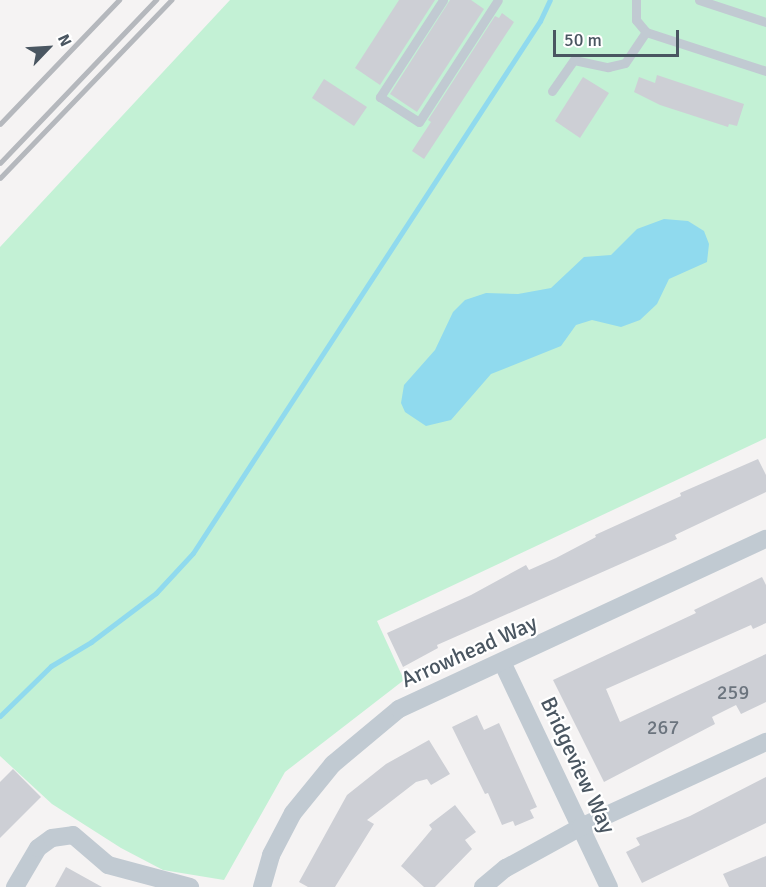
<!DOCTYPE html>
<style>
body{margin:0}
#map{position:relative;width:766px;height:887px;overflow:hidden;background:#f5f3f3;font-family:Signika,sans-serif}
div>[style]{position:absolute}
.green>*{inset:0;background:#c3f1d5}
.water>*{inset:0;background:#90daee}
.stream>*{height:5px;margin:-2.5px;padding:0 2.5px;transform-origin:2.5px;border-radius:2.5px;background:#90daee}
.building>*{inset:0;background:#cdcfd5}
.service>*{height:9px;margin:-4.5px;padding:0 4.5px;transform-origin:4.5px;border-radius:4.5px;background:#c1cad2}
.minor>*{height:18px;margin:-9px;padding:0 9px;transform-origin:9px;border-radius:9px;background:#c1cad2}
.rail>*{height:4.5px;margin:-2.25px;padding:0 2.25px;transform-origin:2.25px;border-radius:2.25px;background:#b5b8bd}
span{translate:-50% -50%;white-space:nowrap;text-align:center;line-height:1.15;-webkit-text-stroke:4.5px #fff;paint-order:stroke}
.number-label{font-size:20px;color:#6b747e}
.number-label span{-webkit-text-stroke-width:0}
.street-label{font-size:22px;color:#4a5661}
.north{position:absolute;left:18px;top:18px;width:60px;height:60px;-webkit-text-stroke:4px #fff;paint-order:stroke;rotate:65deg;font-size:16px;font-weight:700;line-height:24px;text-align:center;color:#4a5661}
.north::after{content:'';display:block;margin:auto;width:21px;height:27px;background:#4a5661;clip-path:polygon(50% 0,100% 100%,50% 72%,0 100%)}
.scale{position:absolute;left:553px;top:30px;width:126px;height:27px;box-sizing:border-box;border:3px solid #4a5661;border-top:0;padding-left:8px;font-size:18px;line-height:21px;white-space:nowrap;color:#4a5661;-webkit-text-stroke:4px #fff;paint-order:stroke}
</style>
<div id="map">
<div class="green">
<div style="clip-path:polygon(230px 0,766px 0,766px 438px,377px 621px,404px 680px,285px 772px,224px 880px,163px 870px,121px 848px,52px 804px,0 756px,0 247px)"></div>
</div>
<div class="water">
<div style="clip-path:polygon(664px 219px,688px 221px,704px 231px,709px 244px,707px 262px,669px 279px,657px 304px,640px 320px,621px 327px,592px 320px,576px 325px,561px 346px,491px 374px,451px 420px,426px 426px,405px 412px,401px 403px,404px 385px,435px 350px,453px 312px,465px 300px,486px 293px,518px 294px,551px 288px,584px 257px,611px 255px,637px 229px)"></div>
</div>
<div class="stream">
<div style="left:0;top:716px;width:71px;rotate:-44.4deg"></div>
<div style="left:51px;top:666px;width:47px;rotate:-31deg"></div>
<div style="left:91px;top:642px;width:81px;rotate:-37deg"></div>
<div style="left:156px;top:593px;width:54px;rotate:-47.2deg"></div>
<div style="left:193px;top:553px;width:635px;rotate:-56.89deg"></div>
<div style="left:540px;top:21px;width:23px;rotate:-65deg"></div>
</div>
<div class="building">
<div style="clip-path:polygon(399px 0,435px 0,380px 85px,355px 68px)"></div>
<div style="clip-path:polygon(450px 0,471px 0,484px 9px,417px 112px,390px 94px)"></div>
<div style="clip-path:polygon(502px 13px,514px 22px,424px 159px,412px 151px,431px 122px,428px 120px,495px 16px,499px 18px)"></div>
<div style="clip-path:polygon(657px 75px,744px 104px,737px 126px,729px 124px,728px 127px,660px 105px,634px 92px,639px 77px,655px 83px)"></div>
<div style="clip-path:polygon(583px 77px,609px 93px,580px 138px,555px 121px)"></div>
<div style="clip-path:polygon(324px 79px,367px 107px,354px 126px,312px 98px)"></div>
<div style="clip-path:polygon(758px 459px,766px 475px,766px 492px,675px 535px,677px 539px,437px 645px,438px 648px,403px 667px,387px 633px,471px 595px,526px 565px,529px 570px,556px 558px,596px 537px,595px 535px,681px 496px,680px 493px)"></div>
<div style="clip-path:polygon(762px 577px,766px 585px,766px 623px,753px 629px,751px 625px,606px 689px,620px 722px,766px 654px,766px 702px,741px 714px,736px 705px,712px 717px,715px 724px,604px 782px,553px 680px,696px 613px,694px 610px)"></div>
<div style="clip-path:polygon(477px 715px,484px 730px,499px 723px,537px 807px,530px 810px,534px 818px,515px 826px,513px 821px,502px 825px,488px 793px,485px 794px,452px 727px)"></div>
<div style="clip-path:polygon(429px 740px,450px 774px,431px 785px,427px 779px,416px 782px,367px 820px,374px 824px,335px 887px,308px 887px,299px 882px,347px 795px,386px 764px)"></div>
<div style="clip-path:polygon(13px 769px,41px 797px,0 838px,0 782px)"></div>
<div style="clip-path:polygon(766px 777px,766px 823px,642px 883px,626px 852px,640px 845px,636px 838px,690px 816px)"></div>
<div style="clip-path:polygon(455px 805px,476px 832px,465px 840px,472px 849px,435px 887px,424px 887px,401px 866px,432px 829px,429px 825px)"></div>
<div style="clip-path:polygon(766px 856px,766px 887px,729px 887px,723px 874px)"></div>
<div style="clip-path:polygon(66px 867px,102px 887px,55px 887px)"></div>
</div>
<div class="service">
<div style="left:443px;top:0;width:116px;rotate:123deg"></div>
<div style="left:380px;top:97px;width:46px;rotate:32.7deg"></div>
<div style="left:419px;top:122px;width:145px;rotate:-57.1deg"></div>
<div style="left:636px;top:0;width:20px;rotate:90deg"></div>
<div style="left:636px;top:20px;width:16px;rotate:50deg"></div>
<div style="left:646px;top:32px;width:126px;rotate:18deg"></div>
<div style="left:699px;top:0;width:71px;rotate:18.2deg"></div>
<div style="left:552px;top:91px;width:38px;rotate:-55deg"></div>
<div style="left:574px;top:60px;width:35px;rotate:12deg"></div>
<div style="left:608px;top:67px;width:17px;rotate:-13deg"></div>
<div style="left:625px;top:63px;width:37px;rotate:-56deg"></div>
</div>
<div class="minor">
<div style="left:503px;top:664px;width:247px;rotate:64.6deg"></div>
<div style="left:15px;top:887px;width:45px;rotate:-59.5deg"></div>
<div style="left:38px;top:848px;width:17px;rotate:-36deg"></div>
<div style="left:52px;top:838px;width:21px;rotate:-8deg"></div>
<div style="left:73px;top:835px;width:46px;rotate:40.6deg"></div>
<div style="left:108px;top:865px;width:85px;rotate:15deg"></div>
<div style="left:262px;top:887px;width:33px;rotate:-74deg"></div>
<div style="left:271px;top:855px;width:47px;rotate:-62.4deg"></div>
<div style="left:293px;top:813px;width:63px;rotate:-50.8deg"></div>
<div style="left:333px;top:764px;width:86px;rotate:-39.8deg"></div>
<div style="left:399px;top:709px;width:404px;rotate:-24.9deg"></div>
<div style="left:483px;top:887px;width:30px;rotate:-40deg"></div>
<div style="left:506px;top:868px;width:85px;rotate:-28.7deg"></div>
<div style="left:581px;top:827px;width:204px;rotate:-24.7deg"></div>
</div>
<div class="rail">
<div style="left:0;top:124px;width:172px;rotate:-46.2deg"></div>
<div style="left:0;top:163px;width:226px;rotate:-46.3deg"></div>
<div style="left:0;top:178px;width:247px;rotate:-46.1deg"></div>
</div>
<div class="number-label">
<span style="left:733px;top:692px">259</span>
<span style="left:663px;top:727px">267</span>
</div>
<div class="street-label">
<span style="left:469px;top:651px;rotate:-24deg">Arrowhead Way</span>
<span style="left:578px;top:765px;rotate:65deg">Bridgeview Way</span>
</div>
<div class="north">N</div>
<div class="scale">50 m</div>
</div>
